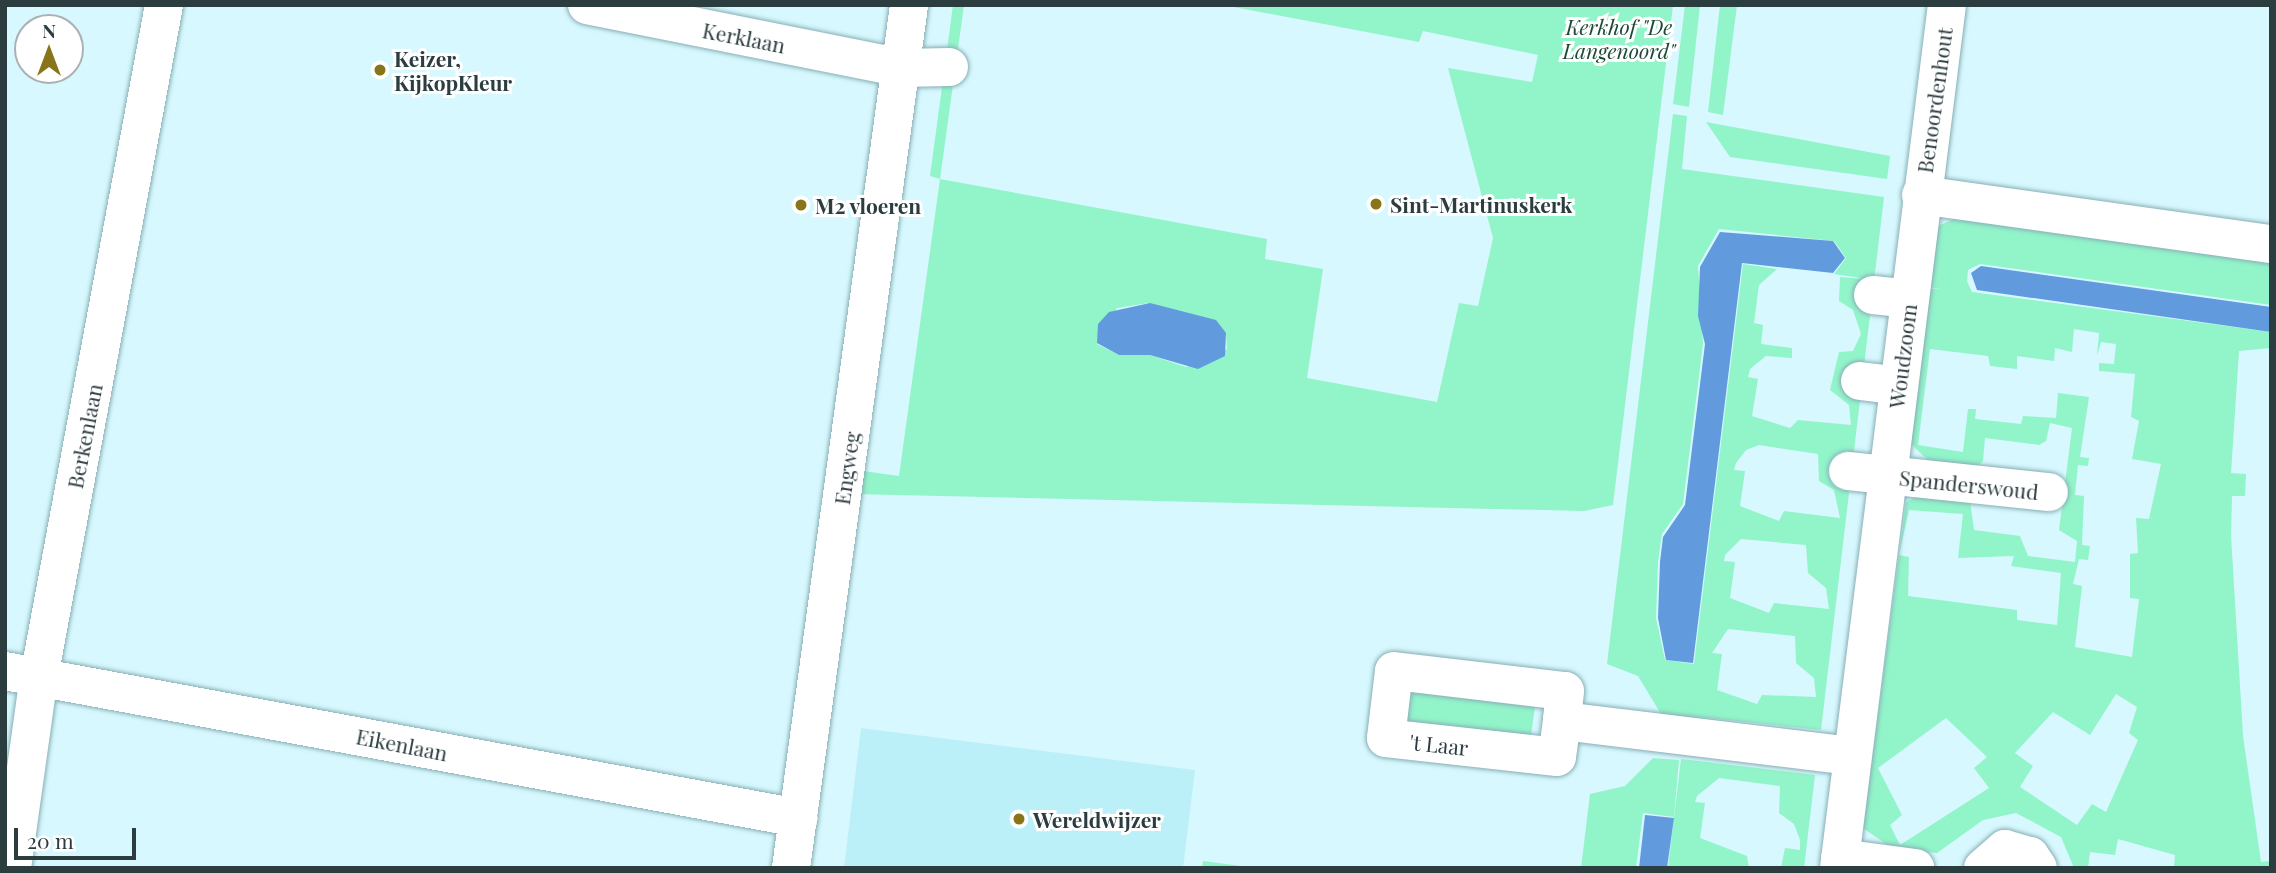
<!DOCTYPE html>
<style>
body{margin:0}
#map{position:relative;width:2276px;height:873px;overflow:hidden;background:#d7f8fe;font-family:"Playfair Display",serif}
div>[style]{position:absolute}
.built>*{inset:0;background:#bcf0f9}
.green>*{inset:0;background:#92f4c9}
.water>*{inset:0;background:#629ade}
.roads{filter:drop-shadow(0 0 2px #87afb6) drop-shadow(0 0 2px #87afb6)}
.minor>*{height:38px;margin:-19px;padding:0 19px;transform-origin:19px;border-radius:19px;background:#fff}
.dots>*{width:19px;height:19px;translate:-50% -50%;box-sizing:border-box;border:4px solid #fff;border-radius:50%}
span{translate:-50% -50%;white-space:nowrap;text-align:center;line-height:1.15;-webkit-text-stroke:6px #fff;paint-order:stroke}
.park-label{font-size:21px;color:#1c4936;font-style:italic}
.street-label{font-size:21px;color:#2c3d40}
.poi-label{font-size:21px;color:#2c3d40;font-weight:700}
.left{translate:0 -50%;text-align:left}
.frame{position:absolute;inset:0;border:7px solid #2c3d40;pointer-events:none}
.north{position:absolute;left:14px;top:14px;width:70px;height:70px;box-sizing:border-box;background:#fff;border:2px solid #abb1b3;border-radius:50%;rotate:0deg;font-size:19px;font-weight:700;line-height:28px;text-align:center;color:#2c3d40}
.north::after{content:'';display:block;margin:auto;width:24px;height:32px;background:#897519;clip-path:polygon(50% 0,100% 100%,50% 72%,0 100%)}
.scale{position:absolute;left:14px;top:828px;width:122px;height:32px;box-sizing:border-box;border:4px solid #2c3d40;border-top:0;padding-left:9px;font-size:21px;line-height:24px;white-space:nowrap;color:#2c3d40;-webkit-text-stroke:5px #fff;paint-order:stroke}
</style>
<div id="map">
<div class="built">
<div style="clip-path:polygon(861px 728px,1195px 770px,1183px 868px,844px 868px)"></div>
</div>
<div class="green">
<div style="clip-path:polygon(evenodd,953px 5px,964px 5px,940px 179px,1267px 239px,1265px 259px,1323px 269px,1307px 378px,1437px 402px,1459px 303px,1478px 306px,1493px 238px,1448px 68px,1532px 82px,1538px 55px,1423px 31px,1419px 42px,1223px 5px,1673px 5px,1613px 505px,1584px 511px,854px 494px,856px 470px,899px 476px,940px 179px,930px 176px,953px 5px,1149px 303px,1226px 333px,1227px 349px,1186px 367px,1150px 355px,1119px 355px,1097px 344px,1117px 308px,1149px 303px)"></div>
<div style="clip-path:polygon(1685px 5px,1700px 5px,1689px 107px,1673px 104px)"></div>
<div style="clip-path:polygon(1720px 5px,1737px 5px,1723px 115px,1708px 112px)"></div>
<div style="clip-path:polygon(evenodd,1673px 114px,1687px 116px,1682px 169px,1884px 197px,1821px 730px,1690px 716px,1820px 735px,1661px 714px,1638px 676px,1607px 664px,1673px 114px,1719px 229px,1834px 241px,1846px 258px,1834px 274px,1868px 279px,1840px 277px,1839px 301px,1853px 310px,1861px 334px,1853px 351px,1839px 352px,1830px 390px,1849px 405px,1851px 425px,1798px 420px,1790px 428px,1752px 416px,1758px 379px,1748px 377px,1750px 369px,1766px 356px,1792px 358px,1792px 348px,1761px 344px,1763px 325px,1754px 323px,1759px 285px,1777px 269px,1743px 264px,1694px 664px,1665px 660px,1656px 618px,1658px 562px,1662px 534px,1683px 504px,1703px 344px,1698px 266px,1719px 229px,1673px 114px,1759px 445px,1818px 454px,1819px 481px,1834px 490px,1840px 518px,1784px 511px,1779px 521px,1740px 506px,1745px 471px,1734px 470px,1736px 463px,1746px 450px,1759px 445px,1673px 114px,1741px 539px,1806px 545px,1808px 573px,1826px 588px,1829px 609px,1774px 603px,1769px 613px,1730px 598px,1735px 562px,1724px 561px,1725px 555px,1741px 539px,1673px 114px,1728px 629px,1795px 636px,1796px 663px,1814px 678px,1816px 697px,1762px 695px,1757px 704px,1717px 690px,1722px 654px,1712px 653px,1728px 629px)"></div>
<div style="clip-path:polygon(1706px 122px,1890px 156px,1887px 179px,1730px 157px)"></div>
<div style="clip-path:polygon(evenodd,1956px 218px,2271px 262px,2271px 305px,1980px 264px,1968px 270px,1967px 281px,1972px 292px,2271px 332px,2271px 348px,2239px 351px,2231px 473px,2246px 474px,2245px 496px,2232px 496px,2231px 535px,2243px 736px,2261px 862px,2271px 861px,2271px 868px,2174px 868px,2175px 855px,2118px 839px,2115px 855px,2090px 852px,2088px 868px,2074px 868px,2061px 837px,2016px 813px,1983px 820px,1937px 853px,1893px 849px,1863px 828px,1906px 502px,1921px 495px,1970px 501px,1974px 530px,2020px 536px,2028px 556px,2075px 562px,2077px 541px,2059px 530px,2072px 428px,2050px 423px,2046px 441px,2039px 445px,1985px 438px,1983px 461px,1974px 469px,1931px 463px,1909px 442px,1924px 288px,1940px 289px,1924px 286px,1938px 226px,1956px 218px,2074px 329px,2099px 333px,2097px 356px,2101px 342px,2116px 344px,2114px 364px,2099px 363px,2099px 371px,2135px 374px,2131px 417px,2139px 421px,2132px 459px,2161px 464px,2149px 519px,2136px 518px,2138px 553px,2130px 554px,2130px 598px,2139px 599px,2132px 657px,2075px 647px,2082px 586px,2073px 584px,2079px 559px,2088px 560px,2090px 546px,2082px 545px,2084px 496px,2075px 495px,2078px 465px,2088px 466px,2089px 458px,2080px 457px,2089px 397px,2058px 393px,2056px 418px,2023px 416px,2021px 424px,1975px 419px,1976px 409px,1968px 409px,1963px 452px,1918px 445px,1930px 349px,1988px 356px,1990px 366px,2017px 369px,2017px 356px,2054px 361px,2055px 348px,2072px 352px,2074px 329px,1956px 218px,1909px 510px,1963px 514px,1958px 558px,2014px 556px,2011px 566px,2061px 573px,2057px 625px,2017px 620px,2017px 610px,1908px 596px,1909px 557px,1899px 555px,1909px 510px,1956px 218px,2116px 694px,2137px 707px,2129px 733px,2138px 740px,2106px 812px,2092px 804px,2077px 825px,2020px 787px,2033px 766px,2015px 753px,2053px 712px,2090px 735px,2116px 694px,1956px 218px,1946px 718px,1987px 757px,1974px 768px,1989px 788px,1900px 845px,1890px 825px,1902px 815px,1878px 768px,1946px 718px)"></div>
<div style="clip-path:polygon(1403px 689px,1535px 707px,1531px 735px,1403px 722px)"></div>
<div style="clip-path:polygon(1653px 758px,1679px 760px,1674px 817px,1643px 813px,1636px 868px,1581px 868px,1590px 794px,1625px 786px)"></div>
<div style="clip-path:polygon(1681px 759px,1815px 775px,1804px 868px,1781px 868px,1785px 848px,1800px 850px,1800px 840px,1794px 824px,1779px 813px,1780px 786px,1719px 778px,1697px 796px,1695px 802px,1705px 803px,1700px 838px,1747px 856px,1749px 868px,1668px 868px)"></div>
<div style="clip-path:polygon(1203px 861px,1257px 868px,1202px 868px)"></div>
</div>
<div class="water">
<div style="clip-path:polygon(1720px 232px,1833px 241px,1845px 258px,1833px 273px,1742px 263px,1693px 663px,1666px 660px,1658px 618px,1660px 562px,1663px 537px,1685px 505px,1705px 344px,1698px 316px,1700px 267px)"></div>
<div style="clip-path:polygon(1981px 266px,2271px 307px,2271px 332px,1977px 290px,1971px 273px)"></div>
<div style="clip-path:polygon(1150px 303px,1216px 320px,1226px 333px,1225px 356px,1198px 369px,1150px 355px,1119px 355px,1097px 343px,1098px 324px,1109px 312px)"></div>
<div style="clip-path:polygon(1645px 815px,1674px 818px,1667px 868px,1639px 868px)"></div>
</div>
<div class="roads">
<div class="minor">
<div style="left:587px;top:5px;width:320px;rotate:11.3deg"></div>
<div style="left:901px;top:68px;width:48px;rotate:-1.2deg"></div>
<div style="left:1921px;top:195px;width:353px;rotate:8deg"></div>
<div style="left:1873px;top:295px;width:36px;rotate:6deg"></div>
<div style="left:1860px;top:381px;width:38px;rotate:7deg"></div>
<div style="left:1848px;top:471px;width:202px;rotate:6deg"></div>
<div style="left:5px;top:671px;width:807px;rotate:10.5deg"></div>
<div style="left:1562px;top:721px;width:36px;rotate:98deg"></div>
<div style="left:1557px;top:757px;width:172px;rotate:-173.7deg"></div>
<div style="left:1386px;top:738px;width:67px;rotate:-83.2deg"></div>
<div style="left:1394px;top:671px;width:172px;rotate:6.7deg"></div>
<div style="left:1565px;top:691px;width:30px;rotate:96deg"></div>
<div style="left:1562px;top:721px;width:292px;rotate:6.9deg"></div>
<div style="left:1840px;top:858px;width:76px;rotate:7.6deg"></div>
<div style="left:12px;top:868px;width:193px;rotate:-82deg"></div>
<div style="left:39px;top:677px;width:684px;rotate:-79.46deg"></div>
<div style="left:791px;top:868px;width:871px;rotate:-82.21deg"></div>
<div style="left:1839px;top:868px;width:870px;rotate:-82.87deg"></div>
<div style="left:1983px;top:868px;width:29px;rotate:-41deg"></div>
<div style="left:2005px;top:849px;width:26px;rotate:16deg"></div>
<div style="left:2030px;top:856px;width:14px;rotate:56deg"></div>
</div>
</div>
<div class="dots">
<div style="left:380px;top:70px;background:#897519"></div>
<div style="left:1376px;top:204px;background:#897519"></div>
<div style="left:801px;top:205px;background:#897519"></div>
<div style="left:1019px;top:819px;background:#897519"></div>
</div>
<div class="park-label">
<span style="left:1619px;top:38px">Kerkhof "De<br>Langenoord"</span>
</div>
<div class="street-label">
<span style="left:744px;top:37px;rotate:11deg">Kerklaan</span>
<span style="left:1934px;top:100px;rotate:-82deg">Benoordenhout</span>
<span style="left:1902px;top:356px;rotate:-83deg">Woudzoom</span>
<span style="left:84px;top:436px;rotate:-79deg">Berkenlaan</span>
<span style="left:846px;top:468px;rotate:-82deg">Engweg</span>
<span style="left:1969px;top:484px;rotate:6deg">Spanderswoud</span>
<span style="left:402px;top:744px;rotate:11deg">Eikenlaan</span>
<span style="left:1439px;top:744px;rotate:6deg">'t Laar</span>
</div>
<div class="poi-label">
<span class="left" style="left:394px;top:70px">Keizer,<br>KijkopKleur</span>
<span class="left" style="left:1390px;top:204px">Sint-Martinuskerk</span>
<span class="left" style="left:815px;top:205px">M2 vloeren</span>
<span class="left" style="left:1033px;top:819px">Wereldwijzer</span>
</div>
<div class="frame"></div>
<div class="north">N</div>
<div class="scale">20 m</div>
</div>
